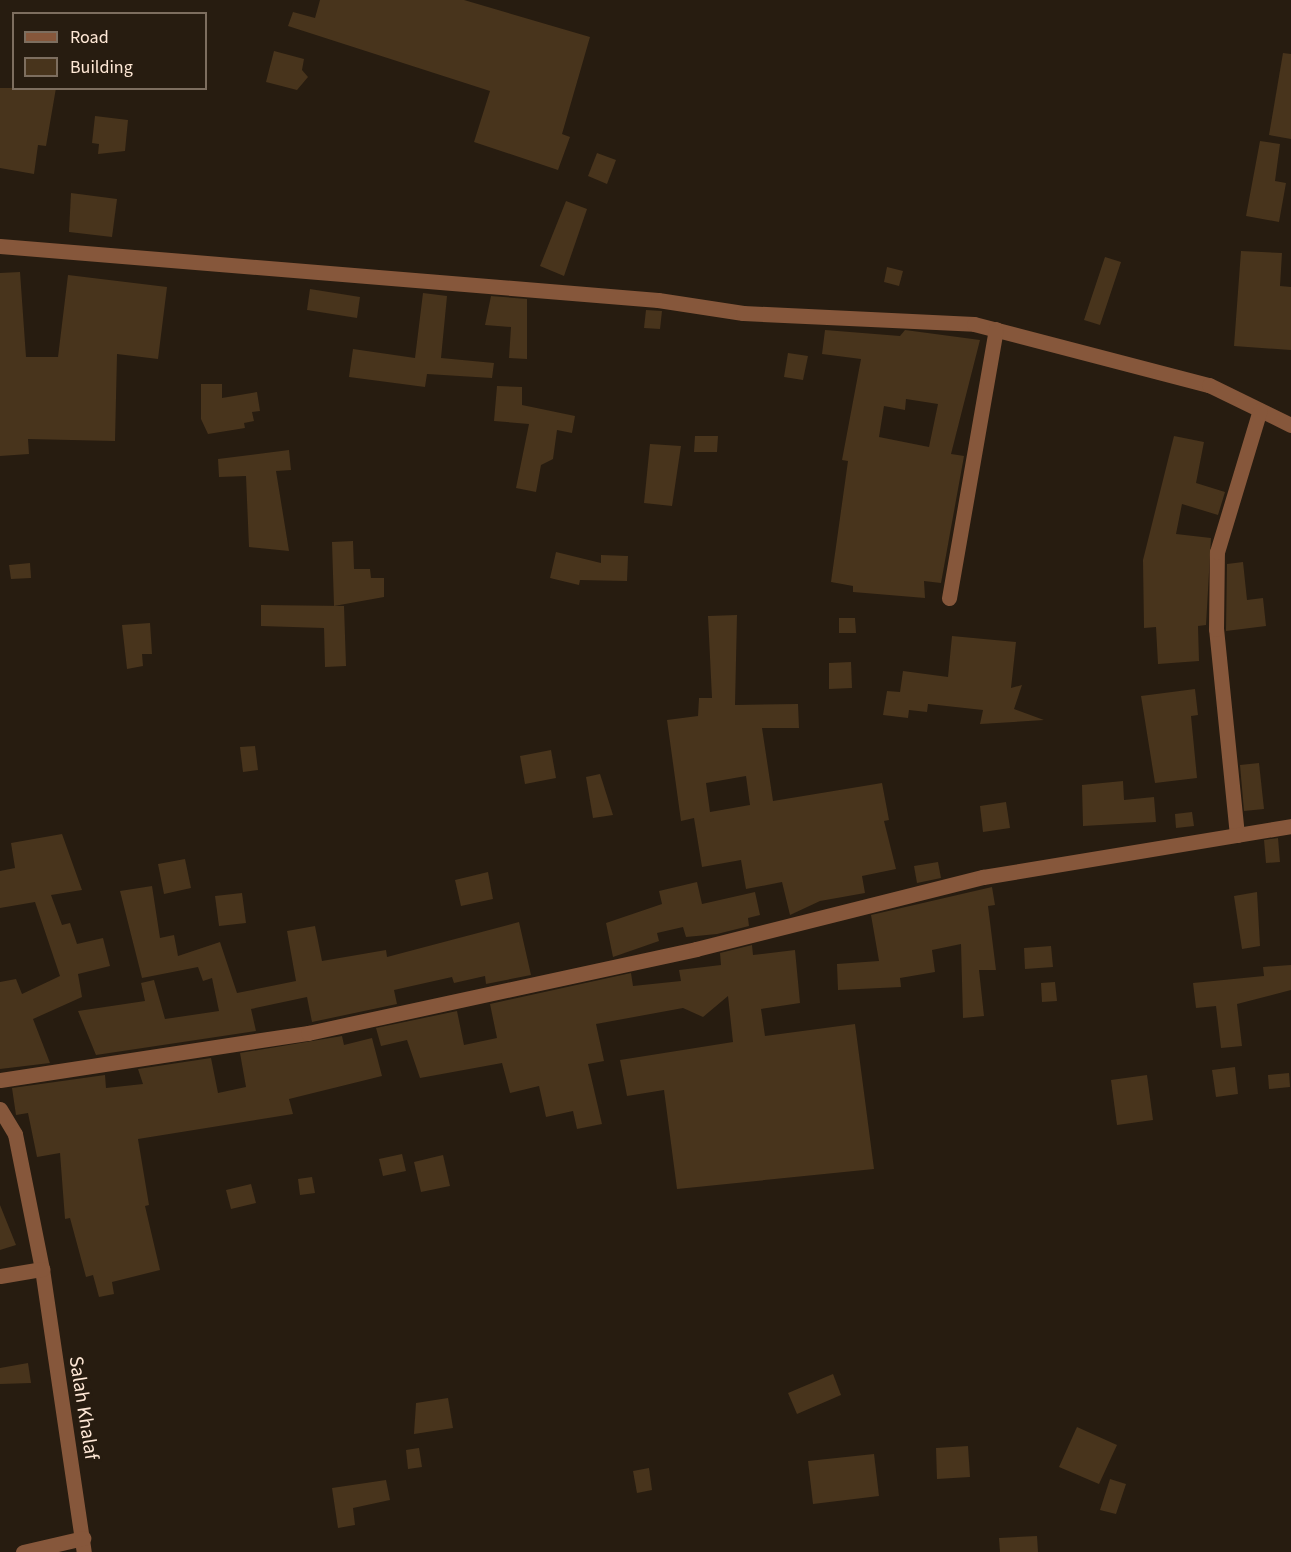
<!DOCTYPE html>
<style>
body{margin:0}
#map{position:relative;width:1291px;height:1552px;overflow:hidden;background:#271c10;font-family:"Source Sans 3",sans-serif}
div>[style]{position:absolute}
.building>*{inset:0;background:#48341c}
.minor>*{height:15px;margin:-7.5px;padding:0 7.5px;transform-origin:7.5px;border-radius:7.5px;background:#86573b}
span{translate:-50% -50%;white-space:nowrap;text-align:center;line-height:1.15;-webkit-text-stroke:5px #271c10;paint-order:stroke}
.street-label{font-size:20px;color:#ffe8d6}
.legend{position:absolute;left:12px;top:12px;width:195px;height:78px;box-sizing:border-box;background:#271c10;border:2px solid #7d6e5f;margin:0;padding:8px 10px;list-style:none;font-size:18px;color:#ffe8d6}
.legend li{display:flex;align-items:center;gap:12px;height:30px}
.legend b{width:30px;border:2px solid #7d6e5f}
</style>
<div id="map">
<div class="building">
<div style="clip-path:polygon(320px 0,464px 0,590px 37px,562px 134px,570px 137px,558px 170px,474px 142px,490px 91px,288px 26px,293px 12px,315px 18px)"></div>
<div style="clip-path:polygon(274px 51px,304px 59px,302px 70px,308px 77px,297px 90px,266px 82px)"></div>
<div style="clip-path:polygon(1283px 53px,1291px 54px,1291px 139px,1269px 135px)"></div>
<div style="clip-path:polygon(0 88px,56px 88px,46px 146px,38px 145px,34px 174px,0 168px)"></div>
<div style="clip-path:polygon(95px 116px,128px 120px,125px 151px,98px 154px,99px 144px,92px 143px)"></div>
<div style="clip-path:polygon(1260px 141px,1280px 144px,1275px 181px,1286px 183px,1279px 222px,1246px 216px)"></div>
<div style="clip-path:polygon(597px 153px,616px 160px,607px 184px,588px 176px)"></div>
<div style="clip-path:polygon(71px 193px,117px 199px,112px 237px,69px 232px)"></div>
<div style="clip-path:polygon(566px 201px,587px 209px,564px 276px,540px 266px)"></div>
<div style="clip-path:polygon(1241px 251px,1282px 253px,1280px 286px,1291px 287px,1291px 350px,1234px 346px)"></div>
<div style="clip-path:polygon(1105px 257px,1121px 262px,1100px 325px,1084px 320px)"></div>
<div style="clip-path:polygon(887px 267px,903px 271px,899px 286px,884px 282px)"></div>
<div style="clip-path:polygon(20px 272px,26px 357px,58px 357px,68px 275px,167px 287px,158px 359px,117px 354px,115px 441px,28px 439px,29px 454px,0 456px,0 273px)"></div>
<div style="clip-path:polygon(310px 289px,360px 297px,357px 318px,307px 310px)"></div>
<div style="clip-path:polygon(423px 293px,447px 296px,441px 358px,494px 363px,492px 378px,427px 374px,425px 387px,349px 377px,353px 349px,415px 358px)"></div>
<div style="clip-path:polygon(491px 296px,527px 299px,527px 359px,509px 358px,511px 327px,485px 325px)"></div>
<div style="clip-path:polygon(646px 310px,662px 311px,660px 329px,644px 328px)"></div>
<div style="clip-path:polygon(evenodd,825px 330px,900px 336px,905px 330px,980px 340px,951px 454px,964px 456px,941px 583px,924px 581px,925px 598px,853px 592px,853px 586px,831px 582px,848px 461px,842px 460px,861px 359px,822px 354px,825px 330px,906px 399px,938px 404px,929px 447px,879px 437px,884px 406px,905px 410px,906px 399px)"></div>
<div style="clip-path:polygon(788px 353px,808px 356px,803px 380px,784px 377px)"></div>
<div style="clip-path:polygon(201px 384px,222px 384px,222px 398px,257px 392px,260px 411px,252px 412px,254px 421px,244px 423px,245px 428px,208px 434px,201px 419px)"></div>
<div style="clip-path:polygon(497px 386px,522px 387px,522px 405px,575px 416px,572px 433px,557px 430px,553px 459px,541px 465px,536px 492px,516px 488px,529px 424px,494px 421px)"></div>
<div style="clip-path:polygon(695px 436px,718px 436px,717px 452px,694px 452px)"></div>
<div style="clip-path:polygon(1174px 436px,1204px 442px,1196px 483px,1225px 492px,1218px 515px,1182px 504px,1176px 534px,1211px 538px,1206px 625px,1198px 626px,1199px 661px,1158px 664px,1156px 627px,1144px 628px,1143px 560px)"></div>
<div style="clip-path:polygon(650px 444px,681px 446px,672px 506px,644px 503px)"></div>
<div style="clip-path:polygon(289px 450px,291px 470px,276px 471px,289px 551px,249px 547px,246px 476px,219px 477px,218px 459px)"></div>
<div style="clip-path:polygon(353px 541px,354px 569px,370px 569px,371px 578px,384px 578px,384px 597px,334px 606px,332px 542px)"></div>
<div style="clip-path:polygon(556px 552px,601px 563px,601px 555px,628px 556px,627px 581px,580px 580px,579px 585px,550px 578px)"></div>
<div style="clip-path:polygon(1243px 562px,1247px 600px,1263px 598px,1266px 626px,1226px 631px,1227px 564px)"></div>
<div style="clip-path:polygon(30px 563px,31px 578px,11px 579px,9px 565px)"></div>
<div style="clip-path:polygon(261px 605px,344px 606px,346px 666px,325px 667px,324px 628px,261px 626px)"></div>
<div style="clip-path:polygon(evenodd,737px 615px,735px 705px,798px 704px,799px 728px,762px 728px,773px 801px,882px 783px,889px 820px,884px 821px,896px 869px,862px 876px,865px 893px,820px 901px,790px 915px,782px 882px,746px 889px,741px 860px,702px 867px,694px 818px,681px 821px,667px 720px,698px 716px,699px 698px,712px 698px,708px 616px,737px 615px,746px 776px,750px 805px,710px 812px,706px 783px,746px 776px)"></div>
<div style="clip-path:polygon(839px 618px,855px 618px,856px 633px,839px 633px)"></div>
<div style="clip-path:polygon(150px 623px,152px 654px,142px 654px,143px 666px,127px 669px,122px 625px)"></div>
<div style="clip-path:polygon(952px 636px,1016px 642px,1011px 688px,1022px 685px,1014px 709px,1044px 720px,980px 724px,983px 710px,928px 704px,927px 712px,909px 710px,908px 718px,883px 715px,887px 691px,900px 692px,903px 671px,948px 677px)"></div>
<div style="clip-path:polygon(851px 662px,852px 688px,829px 689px,829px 663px)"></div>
<div style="clip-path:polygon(1195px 689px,1198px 715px,1191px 716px,1197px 778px,1155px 783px,1141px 696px)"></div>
<div style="clip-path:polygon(255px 746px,258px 770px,243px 772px,240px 747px)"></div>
<div style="clip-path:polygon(551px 750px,556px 778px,525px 784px,520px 756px)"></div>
<div style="clip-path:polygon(1259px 763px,1264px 809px,1244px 811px,1240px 765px)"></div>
<div style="clip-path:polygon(600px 774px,613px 815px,593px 818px,586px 777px)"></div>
<div style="clip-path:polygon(1123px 781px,1124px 800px,1154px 797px,1156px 822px,1083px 826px,1082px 785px)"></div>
<div style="clip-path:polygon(1006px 802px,1010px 828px,983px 832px,980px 806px)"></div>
<div style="clip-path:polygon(1192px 812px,1194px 826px,1176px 828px,1175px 814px)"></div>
<div style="clip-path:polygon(62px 834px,82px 890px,51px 895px,62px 925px,70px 923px,77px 944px,103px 938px,110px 966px,78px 974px,82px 997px,33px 1019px,50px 1063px,0 1069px,0 982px,16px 979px,22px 994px,60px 976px,35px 902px,0 908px,0 871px,15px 868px,11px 843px)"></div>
<div style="clip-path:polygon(1278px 838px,1280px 862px,1266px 863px,1264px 840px)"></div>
<div style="clip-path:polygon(185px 859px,191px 888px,164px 894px,158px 864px)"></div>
<div style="clip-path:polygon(938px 862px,941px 878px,917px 883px,914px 866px)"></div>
<div style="clip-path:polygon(488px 872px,493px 899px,461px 906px,455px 880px)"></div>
<div style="clip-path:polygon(697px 882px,702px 904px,755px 892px,760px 915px,748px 918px,749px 926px,717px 934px,686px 937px,683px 927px,657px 933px,659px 941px,613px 957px,606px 923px,662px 904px,659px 891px)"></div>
<div style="clip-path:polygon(152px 886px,160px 938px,174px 935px,178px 956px,220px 942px,237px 993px,296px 981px,287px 931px,315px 926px,322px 961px,386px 950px,387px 957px,519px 922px,531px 975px,486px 984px,485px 976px,454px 983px,452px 977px,394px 990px,397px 1004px,312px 1022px,307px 997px,251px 1009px,256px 1031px,96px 1055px,78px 1011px,145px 1001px,141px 983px,154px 980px,165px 1019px,219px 1011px,212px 978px,203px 981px,198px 967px,142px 978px,120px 891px)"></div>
<div style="clip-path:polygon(992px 887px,995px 905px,988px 906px,996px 970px,979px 970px,984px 1016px,963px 1018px,961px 944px,932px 950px,935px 972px,900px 978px,901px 987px,838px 990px,837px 964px,879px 961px,871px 915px)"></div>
<div style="clip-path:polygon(1257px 892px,1260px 946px,1242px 949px,1234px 896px)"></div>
<div style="clip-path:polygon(242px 893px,246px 923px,219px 926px,215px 896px)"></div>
<div style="clip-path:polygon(752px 945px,753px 955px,795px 950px,800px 1003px,761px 1009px,765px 1036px,855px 1024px,874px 1169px,677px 1189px,664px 1090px,627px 1096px,620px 1060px,733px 1042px,728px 996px,703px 1017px,683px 1008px,596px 1024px,604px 1061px,588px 1064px,602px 1124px,577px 1129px,573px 1111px,546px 1117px,539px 1086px,510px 1093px,502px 1063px,420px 1078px,407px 1040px,381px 1046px,376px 1028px,457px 1011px,464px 1045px,497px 1038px,490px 1004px,631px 973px,633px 986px,681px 981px,679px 970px,721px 965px,720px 953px)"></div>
<div style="clip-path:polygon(1051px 946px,1053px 967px,1025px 969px,1024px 948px)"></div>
<div style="clip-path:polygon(1291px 965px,1291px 990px,1237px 1004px,1242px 1046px,1221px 1048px,1216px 1006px,1196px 1008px,1193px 983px,1264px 976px,1263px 967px)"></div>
<div style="clip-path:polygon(1055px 982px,1057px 1001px,1042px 1002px,1041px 983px)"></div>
<div style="clip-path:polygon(342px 1036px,344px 1045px,372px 1038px,382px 1076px,289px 1099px,293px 1114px,138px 1139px,149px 1205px,145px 1206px,160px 1270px,112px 1282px,114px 1294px,99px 1297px,93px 1275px,86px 1277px,70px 1218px,65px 1219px,60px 1153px,37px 1157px,28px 1113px,16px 1115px,12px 1088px,105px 1075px,106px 1088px,143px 1084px,138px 1069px,211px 1058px,218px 1093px,246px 1087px,240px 1053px)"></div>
<div style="clip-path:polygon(1235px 1067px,1238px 1094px,1216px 1097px,1212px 1070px)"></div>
<div style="clip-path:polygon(1289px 1073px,1290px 1087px,1269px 1089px,1268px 1075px)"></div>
<div style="clip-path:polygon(1147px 1075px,1153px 1120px,1117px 1125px,1111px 1080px)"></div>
<div style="clip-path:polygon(402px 1154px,406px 1171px,383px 1176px,379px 1159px)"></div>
<div style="clip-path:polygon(443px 1155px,450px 1186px,421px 1192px,414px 1162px)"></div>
<div style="clip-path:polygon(312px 1177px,315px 1193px,300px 1195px,298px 1179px)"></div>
<div style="clip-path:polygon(251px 1184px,256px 1203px,231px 1209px,226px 1190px)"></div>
<div style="clip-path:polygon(0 1205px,16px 1245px,0 1250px)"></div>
<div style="clip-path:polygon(28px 1363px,31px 1383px,0 1384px,0 1368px)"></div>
<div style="clip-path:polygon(833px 1374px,841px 1395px,797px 1414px,788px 1393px)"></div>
<div style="clip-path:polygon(448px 1398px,453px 1428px,414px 1434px,416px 1403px)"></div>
<div style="clip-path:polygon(1077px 1427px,1117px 1445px,1099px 1484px,1059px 1467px)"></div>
<div style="clip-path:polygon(968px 1446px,970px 1477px,937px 1479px,936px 1448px)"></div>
<div style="clip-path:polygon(419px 1448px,422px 1467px,408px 1469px,406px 1450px)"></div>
<div style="clip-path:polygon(874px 1454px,879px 1496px,813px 1504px,808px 1461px)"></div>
<div style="clip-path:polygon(649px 1468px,652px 1490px,637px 1493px,633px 1471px)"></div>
<div style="clip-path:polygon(1110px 1479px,1126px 1484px,1116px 1514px,1100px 1510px)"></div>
<div style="clip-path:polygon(386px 1480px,390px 1500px,353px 1508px,355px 1525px,338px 1528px,332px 1488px)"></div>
<div style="clip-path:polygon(1037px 1536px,1038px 1552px,1000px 1552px,999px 1538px)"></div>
</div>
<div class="minor">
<div style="left:0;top:246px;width:660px;rotate:4.69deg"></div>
<div style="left:658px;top:300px;width:86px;rotate:8.7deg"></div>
<div style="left:743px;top:313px;width:231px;rotate:2.7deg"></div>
<div style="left:974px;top:324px;width:243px;rotate:14.6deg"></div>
<div style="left:1209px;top:385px;width:91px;rotate:26deg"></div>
<div style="left:949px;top:598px;width:273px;rotate:-80.1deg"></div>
<div style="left:1237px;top:835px;width:207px;rotate:-95.8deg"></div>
<div style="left:1216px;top:629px;width:77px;rotate:-89.3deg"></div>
<div style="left:1217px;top:552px;width:148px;rotate:-73.2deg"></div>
<div style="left:0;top:1080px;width:312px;rotate:-8.7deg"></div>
<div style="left:308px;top:1033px;width:397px;rotate:-12.2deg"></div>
<div style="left:696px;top:949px;width:296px;rotate:-14.1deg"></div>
<div style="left:983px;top:877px;width:312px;rotate:-9.4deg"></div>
<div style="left:0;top:1109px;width:29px;rotate:59deg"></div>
<div style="left:15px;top:1134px;width:138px;rotate:78.7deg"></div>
<div style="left:42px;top:1269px;width:286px;rotate:81.6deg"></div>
<div style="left:0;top:1276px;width:43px;rotate:-9.5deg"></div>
<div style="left:23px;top:1552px;width:62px;rotate:-13.1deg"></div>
</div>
<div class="street-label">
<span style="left:83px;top:1408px;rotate:81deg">Salah Khalaf</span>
</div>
<ul class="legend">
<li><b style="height:8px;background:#86573b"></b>Road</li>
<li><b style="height:16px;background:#48341c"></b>Building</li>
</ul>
</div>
